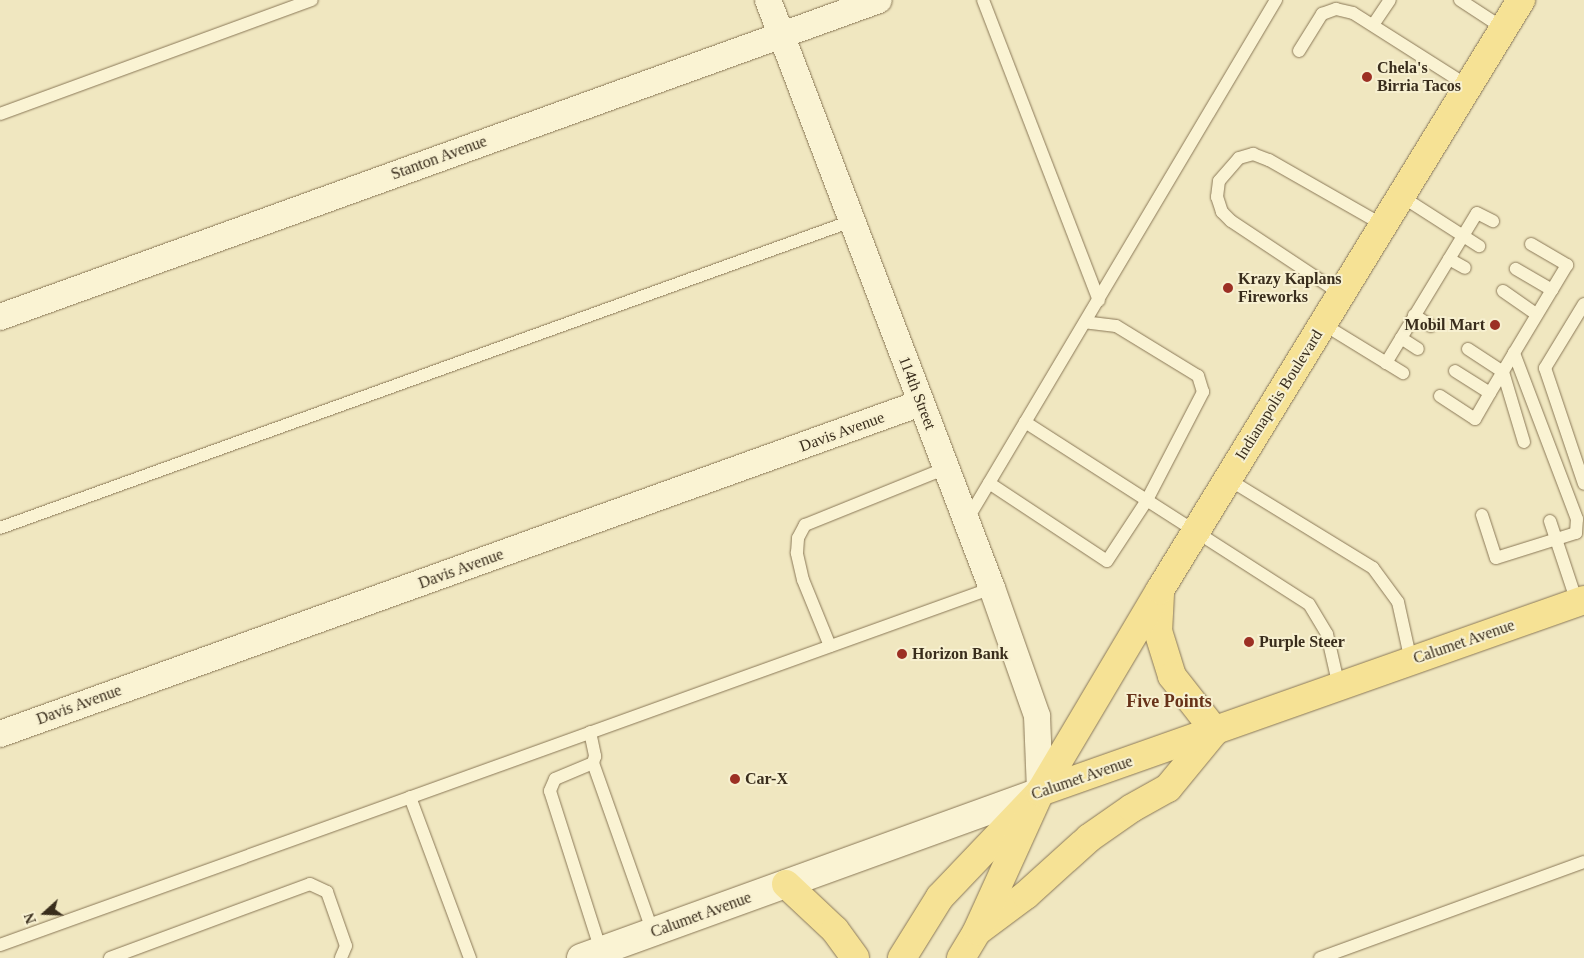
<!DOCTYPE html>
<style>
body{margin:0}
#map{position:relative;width:1584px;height:958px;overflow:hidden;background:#f0e7c0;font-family:"Times New Roman",serif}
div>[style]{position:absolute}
.roads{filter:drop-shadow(0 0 1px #8a7857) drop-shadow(0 0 1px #8a7857)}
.service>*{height:12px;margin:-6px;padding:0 6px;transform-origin:6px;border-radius:6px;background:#faf3d3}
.minor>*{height:26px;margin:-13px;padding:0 13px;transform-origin:13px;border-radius:13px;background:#faf3d3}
.tertiary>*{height:28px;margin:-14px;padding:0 14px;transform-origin:14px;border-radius:14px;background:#faf3d3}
.primary>*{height:28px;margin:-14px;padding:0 14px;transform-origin:14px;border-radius:14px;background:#f6e295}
.dots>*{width:14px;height:14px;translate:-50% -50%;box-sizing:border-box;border:2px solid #f7f0d0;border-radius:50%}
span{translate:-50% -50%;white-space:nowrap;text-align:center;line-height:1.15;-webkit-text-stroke:4px #f7f0d0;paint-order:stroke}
.poi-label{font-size:16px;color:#392d1c;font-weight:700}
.left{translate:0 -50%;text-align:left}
.right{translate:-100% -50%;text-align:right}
.street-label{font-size:16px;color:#392d1c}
.neighbourhood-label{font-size:18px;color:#673219;font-weight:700}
.north{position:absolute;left:20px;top:888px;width:50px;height:50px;-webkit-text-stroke:4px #f7f0d0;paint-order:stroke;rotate:250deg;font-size:14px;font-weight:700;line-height:20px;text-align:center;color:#392d1c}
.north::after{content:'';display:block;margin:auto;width:18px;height:22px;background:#392d1c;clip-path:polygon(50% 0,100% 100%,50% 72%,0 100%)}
</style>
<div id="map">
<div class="roads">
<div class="service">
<div style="left:983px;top:0;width:322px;rotate:68.9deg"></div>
<div style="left:1460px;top:0;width:51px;rotate:33.1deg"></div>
<div style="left:1373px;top:25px;width:30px;rotate:-56deg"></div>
<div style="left:1299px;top:51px;width:44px;rotate:-58.1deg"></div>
<div style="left:1322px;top:14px;width:15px;rotate:-20deg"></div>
<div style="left:1336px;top:9px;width:17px;rotate:13deg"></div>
<div style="left:1353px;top:13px;width:136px;rotate:32.4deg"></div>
<div style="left:0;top:114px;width:332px;rotate:-20.1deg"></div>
<div style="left:1401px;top:196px;width:93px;rotate:32.7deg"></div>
<div style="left:1531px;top:244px;width:42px;rotate:30.3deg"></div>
<div style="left:1567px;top:265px;width:29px;rotate:121deg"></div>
<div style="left:1449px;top:259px;width:18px;rotate:29deg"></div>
<div style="left:1503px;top:291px;width:40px;rotate:34.9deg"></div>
<div style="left:1341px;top:294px;width:132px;rotate:-146.4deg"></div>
<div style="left:1231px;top:221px;width:13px;rotate:-135deg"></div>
<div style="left:1222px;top:212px;width:16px;rotate:-108deg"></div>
<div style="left:1217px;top:197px;width:16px;rotate:-83deg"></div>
<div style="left:1219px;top:181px;width:30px;rotate:-49deg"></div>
<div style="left:1239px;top:158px;width:15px;rotate:-16deg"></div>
<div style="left:1253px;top:154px;width:17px;rotate:21deg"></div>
<div style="left:1269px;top:160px;width:131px;rotate:29.7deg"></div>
<div style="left:1584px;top:304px;width:75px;rotate:121.4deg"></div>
<div style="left:1545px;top:368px;width:122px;rotate:71.4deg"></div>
<div style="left:1414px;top:315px;width:20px;rotate:33deg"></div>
<div style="left:1323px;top:324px;width:94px;rotate:31.5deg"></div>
<div style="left:1401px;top:338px;width:20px;rotate:33deg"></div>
<div style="left:1468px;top:349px;width:42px;rotate:33.3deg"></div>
<div style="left:1503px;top:372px;width:73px;rotate:73.3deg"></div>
<div style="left:1386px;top:363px;width:175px;rotate:-58.8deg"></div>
<div style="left:1477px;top:213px;width:18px;rotate:27deg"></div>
<div style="left:1455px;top:371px;width:41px;rotate:32.2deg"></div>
<div style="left:1440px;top:396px;width:42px;rotate:33.3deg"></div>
<div style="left:1475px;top:419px;width:30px;rotate:-60deg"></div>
<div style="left:1490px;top:393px;width:120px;rotate:-59deg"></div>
<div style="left:1552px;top:290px;width:42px;rotate:-149.7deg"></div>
<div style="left:1025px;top:422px;width:337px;rotate:32.7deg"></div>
<div style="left:1309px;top:604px;width:35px;rotate:59deg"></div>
<div style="left:1327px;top:634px;width:54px;rotate:77.2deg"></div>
<div style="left:1228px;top:479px;width:170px;rotate:31.5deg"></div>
<div style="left:1373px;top:568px;width:42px;rotate:53.7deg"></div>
<div style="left:1398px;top:602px;width:60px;rotate:77.6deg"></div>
<div style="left:989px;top:483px;width:141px;rotate:33.5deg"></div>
<div style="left:1107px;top:561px;width:73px;rotate:-56.7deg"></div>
<div style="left:1147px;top:500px;width:122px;rotate:-62.6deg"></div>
<div style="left:1203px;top:392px;width:17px;rotate:-107deg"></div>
<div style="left:1198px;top:376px;width:96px;rotate:-148.6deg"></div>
<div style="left:1116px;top:326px;width:31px;rotate:-173deg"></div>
<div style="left:1482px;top:515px;width:45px;rotate:72deg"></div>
<div style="left:1496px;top:558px;width:84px;rotate:-17.4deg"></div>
<div style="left:1576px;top:533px;width:14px;rotate:-86deg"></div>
<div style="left:1577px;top:519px;width:178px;rotate:-110.8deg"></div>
<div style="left:967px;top:520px;width:605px;rotate:-59.28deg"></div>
<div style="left:1550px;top:521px;width:85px;rotate:71.6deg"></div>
<div style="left:0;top:528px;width:906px;rotate:-19.82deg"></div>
<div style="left:830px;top:646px;width:71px;rotate:-112.2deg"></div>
<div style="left:803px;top:580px;width:28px;rotate:-103deg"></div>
<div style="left:797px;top:553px;width:15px;rotate:-86deg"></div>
<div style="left:798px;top:538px;width:15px;rotate:-62deg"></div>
<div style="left:805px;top:525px;width:152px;rotate:-22deg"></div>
<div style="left:590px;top:732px;width:25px;rotate:78deg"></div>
<div style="left:595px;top:756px;width:7px;rotate:106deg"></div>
<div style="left:593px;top:763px;width:179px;rotate:70.5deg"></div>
<div style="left:593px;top:763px;width:41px;rotate:157.2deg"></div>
<div style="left:555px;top:779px;width:13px;rotate:113deg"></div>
<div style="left:550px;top:791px;width:168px;rotate:72.3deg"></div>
<div style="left:410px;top:797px;width:172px;rotate:69.6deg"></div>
<div style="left:0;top:945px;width:1054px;rotate:-19.79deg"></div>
<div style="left:110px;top:958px;width:213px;rotate:-20.3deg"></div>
<div style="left:310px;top:884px;width:19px;rotate:25deg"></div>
<div style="left:327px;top:892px;width:57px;rotate:70.6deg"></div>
<div style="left:346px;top:946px;width:13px;rotate:113deg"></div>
<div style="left:1320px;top:958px;width:281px;rotate:-20deg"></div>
</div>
<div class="minor">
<div style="left:768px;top:0;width:629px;rotate:69.15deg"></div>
<div style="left:992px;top:588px;width:136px;rotate:70.6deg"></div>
<div style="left:1037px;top:716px;width:76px;rotate:87.7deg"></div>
<div style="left:0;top:317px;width:934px;rotate:-19.83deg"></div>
<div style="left:0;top:734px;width:979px;rotate:-19.77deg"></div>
</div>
<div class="tertiary">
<div style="left:581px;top:958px;width:488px;rotate:-19.9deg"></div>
</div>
<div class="primary">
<div style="left:1160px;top:594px;width:37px;rotate:93deg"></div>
<div style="left:1158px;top:631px;width:47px;rotate:72.7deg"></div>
<div style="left:1172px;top:676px;width:70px;rotate:52deg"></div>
<div style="left:786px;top:884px;width:67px;rotate:43.2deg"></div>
<div style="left:835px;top:930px;width:34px;rotate:54deg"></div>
<div style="left:979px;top:930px;width:59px;rotate:-36.7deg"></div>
<div style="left:1026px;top:895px;width:85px;rotate:-42.1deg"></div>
<div style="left:1089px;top:838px;width:52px;rotate:-34.9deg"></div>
<div style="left:1132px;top:808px;width:41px;rotate:-29.1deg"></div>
<div style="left:1168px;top:788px;width:74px;rotate:-50.5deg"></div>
<div style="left:902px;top:958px;width:72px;rotate:-58.1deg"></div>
<div style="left:940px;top:897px;width:145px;rotate:-46.4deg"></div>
<div style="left:1040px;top:792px;width:577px;rotate:-19.44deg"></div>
<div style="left:961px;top:958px;width:31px;rotate:-59deg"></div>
<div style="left:977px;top:931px;width:153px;rotate:-65.6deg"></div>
<div style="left:1040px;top:792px;width:235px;rotate:-59.3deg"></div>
<div style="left:1160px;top:590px;width:692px;rotate:-58.54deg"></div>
</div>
</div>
<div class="dots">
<div style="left:1367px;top:77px;background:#9c3024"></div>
<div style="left:1228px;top:288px;background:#9c3024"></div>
<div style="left:1495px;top:325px;background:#9c3024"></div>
<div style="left:1249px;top:642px;background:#9c3024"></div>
<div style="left:902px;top:654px;background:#9c3024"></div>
<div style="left:735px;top:779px;background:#9c3024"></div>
</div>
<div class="poi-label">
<span class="left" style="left:1377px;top:77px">Chela's<br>Birria Tacos</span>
<span class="left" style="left:1238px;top:288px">Krazy Kaplans<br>Fireworks</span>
<span class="right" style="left:1485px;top:325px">Mobil Mart</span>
<span class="left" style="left:1259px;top:642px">Purple Steer</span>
<span class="left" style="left:912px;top:654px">Horizon Bank</span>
<span class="left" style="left:745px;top:779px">Car-X</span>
</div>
<div class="street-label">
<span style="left:439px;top:158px;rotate:-20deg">Stanton Avenue</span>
<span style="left:917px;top:393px;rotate:69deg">114th Street</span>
<span style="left:1279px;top:395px;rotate:-58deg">Indianapolis Boulevard</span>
<span style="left:842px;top:432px;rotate:-20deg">Davis Avenue</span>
<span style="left:461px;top:569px;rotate:-20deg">Davis Avenue</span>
<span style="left:1464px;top:642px;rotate:-19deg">Calumet Avenue</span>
<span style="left:79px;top:705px;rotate:-20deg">Davis Avenue</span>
<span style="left:1082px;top:778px;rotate:-19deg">Calumet Avenue</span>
<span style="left:701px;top:915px;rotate:-20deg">Calumet Avenue</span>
</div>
<div class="neighbourhood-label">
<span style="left:1169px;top:701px">Five Points</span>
</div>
<div class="north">N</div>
</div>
